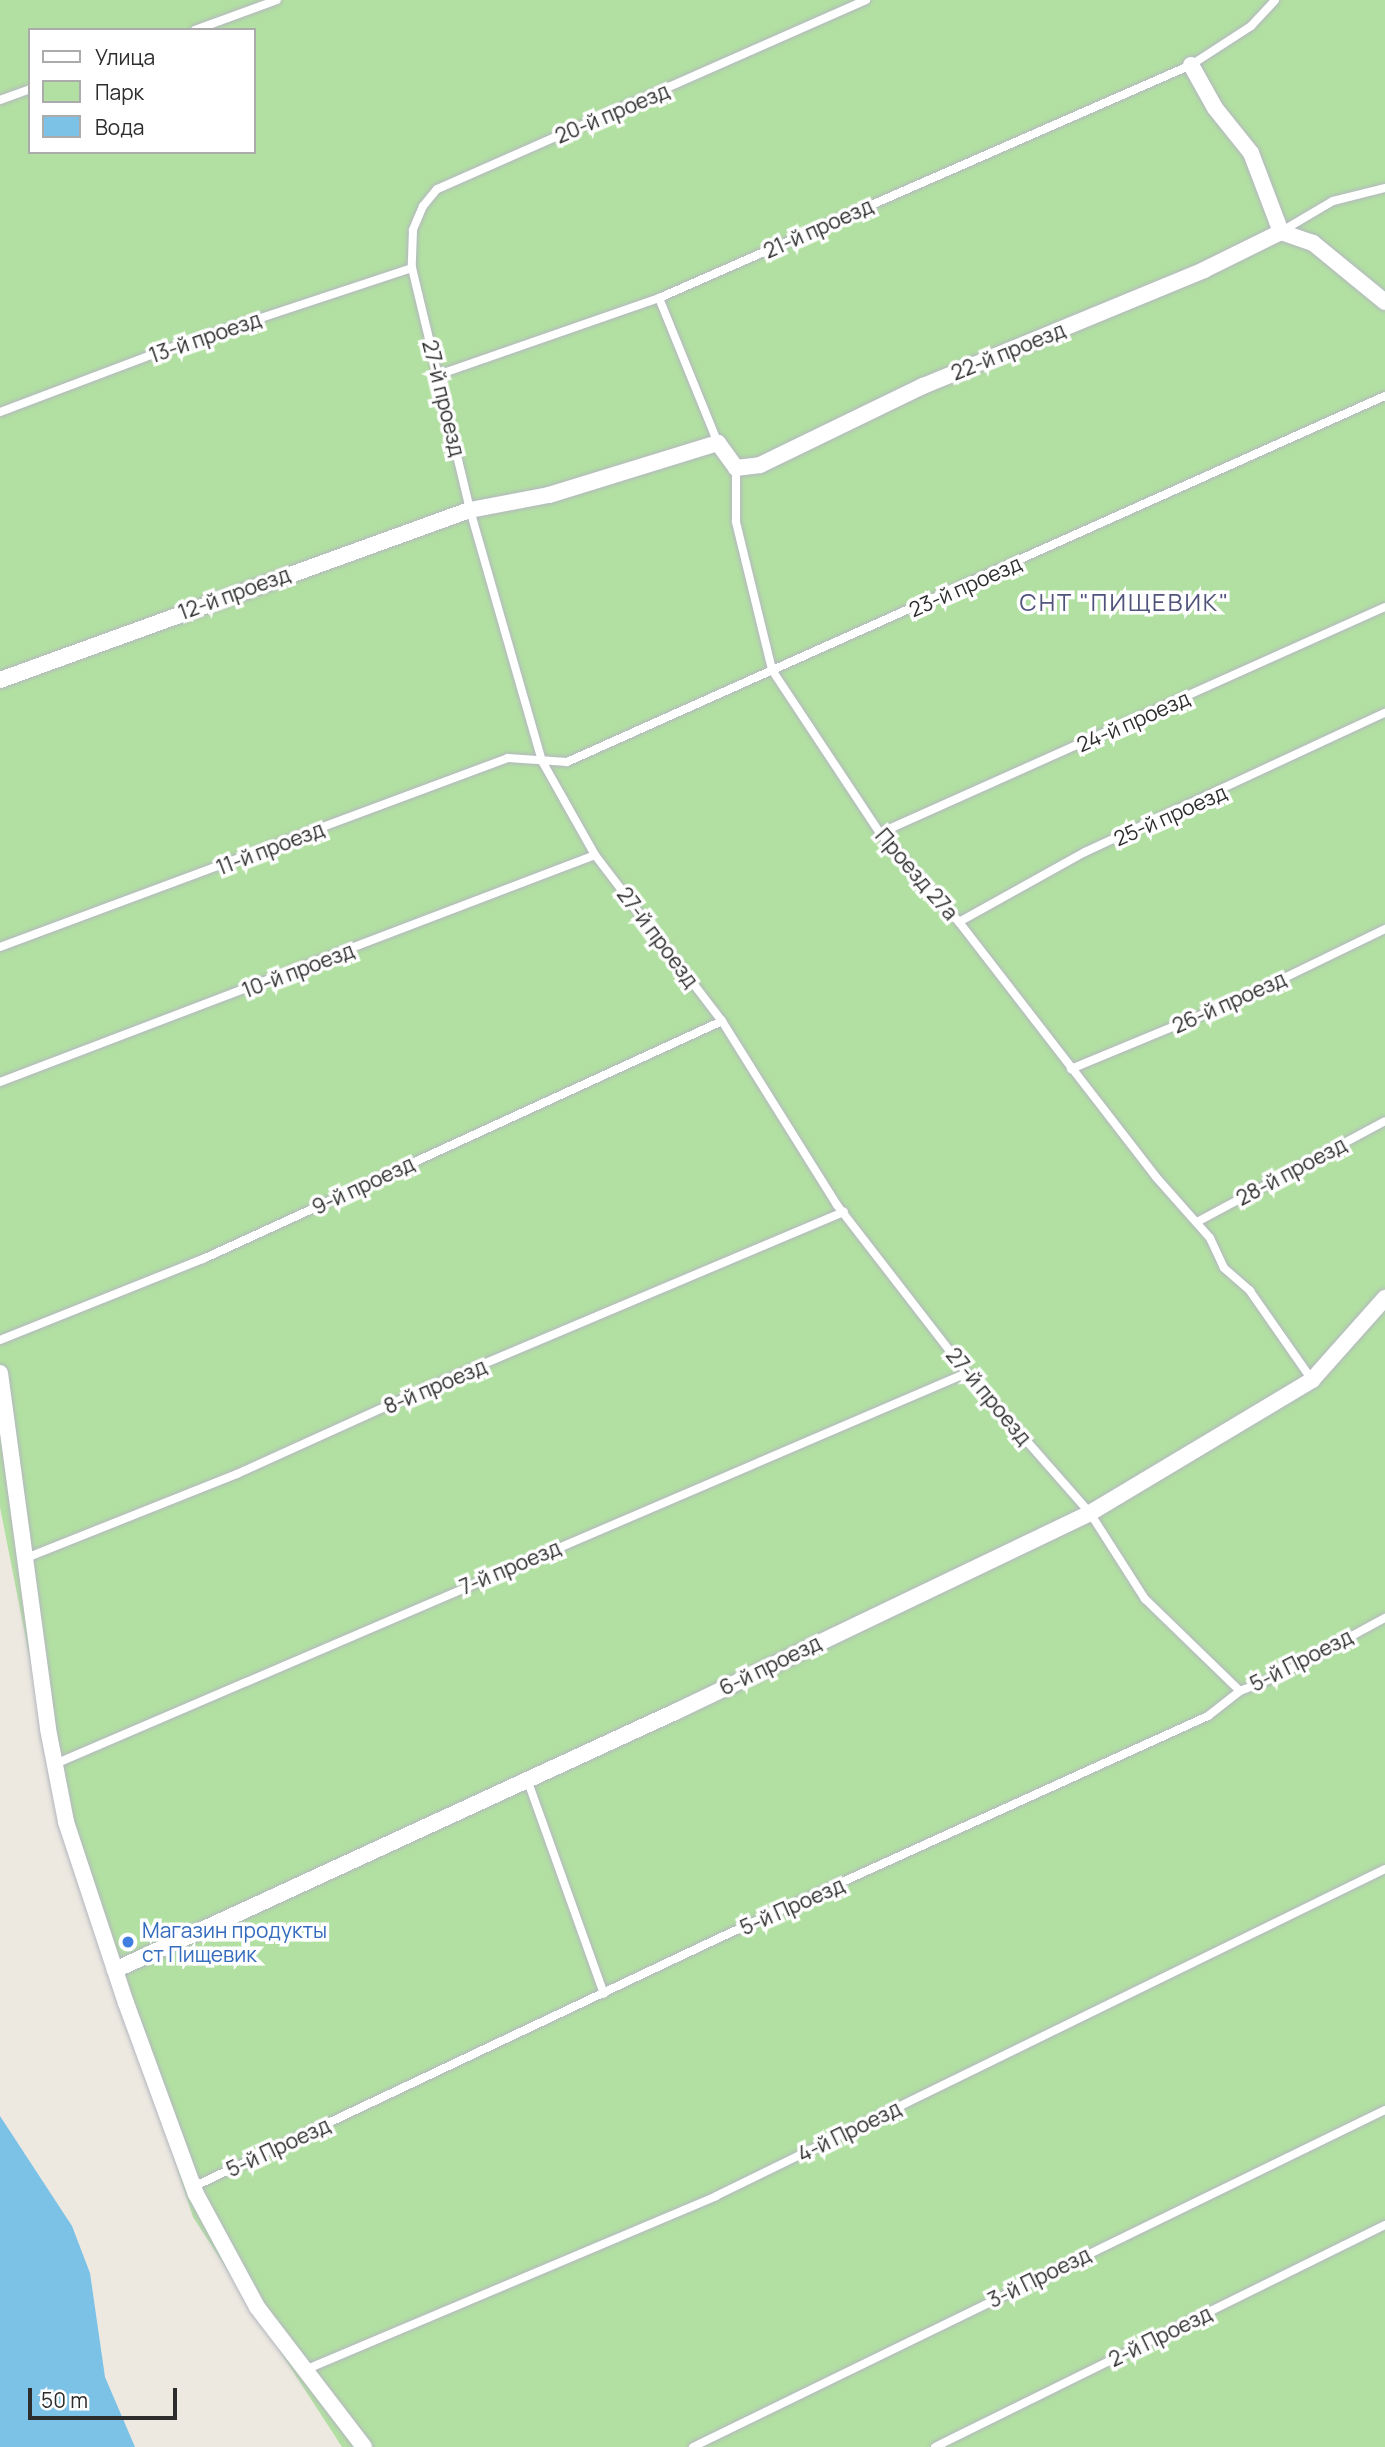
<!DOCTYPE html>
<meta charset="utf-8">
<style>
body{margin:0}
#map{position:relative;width:1385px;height:2447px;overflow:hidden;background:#ede9e1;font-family:Manrope,sans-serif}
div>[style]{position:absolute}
.green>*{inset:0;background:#b2e0a2}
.water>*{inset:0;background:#7cc2e7}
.roads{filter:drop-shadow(0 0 2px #b4b6bf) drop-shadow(0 0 2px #b4b6bf)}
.service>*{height:8px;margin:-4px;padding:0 4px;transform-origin:4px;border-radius:4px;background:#fff}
.minor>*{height:16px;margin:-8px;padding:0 8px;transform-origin:8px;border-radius:8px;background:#fff}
.dots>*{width:19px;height:19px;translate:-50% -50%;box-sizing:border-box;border:4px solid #fff;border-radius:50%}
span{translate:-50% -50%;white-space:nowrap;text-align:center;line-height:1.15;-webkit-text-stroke:7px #fff;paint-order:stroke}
.street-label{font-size:21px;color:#2d2d2d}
.shop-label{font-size:21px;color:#366cbe}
.left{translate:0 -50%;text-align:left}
.quarter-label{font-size:24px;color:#50547b;letter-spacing:2px}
.legend{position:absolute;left:28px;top:28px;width:228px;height:126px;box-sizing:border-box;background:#fff;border:2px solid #ababab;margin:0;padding:9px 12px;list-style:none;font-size:21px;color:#2d2d2d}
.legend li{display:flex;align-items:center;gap:14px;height:35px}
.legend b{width:35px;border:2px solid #ababab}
.scale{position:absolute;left:28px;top:2388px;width:149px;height:32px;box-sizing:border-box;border:4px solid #2d2d2d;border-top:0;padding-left:9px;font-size:21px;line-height:24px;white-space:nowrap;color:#2d2d2d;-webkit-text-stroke:5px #fff;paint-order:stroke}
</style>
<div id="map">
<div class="green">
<div style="clip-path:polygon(evenodd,0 0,1385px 0,1385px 2447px,342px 2447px,193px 2217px,60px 1813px,0 1507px,0 0,30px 30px,254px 30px,254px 152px,30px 152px,30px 30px)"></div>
</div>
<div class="water">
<div style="clip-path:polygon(0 2116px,72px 2226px,90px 2273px,105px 2377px,135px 2447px,0 2447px)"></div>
</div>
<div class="roads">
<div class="service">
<div style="left:866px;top:0;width:469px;rotate:156.2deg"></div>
<div style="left:437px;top:189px;width:22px;rotate:129deg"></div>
<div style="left:423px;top:206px;width:26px;rotate:113deg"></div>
<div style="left:413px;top:230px;width:38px;rotate:92deg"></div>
<div style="left:412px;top:268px;width:249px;rotate:76.5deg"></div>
<div style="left:470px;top:510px;width:261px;rotate:74deg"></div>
<div style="left:542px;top:761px;width:108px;rotate:60.6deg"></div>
<div style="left:595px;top:855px;width:209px;rotate:52.6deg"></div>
<div style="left:722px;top:1021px;width:217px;rotate:58deg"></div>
<div style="left:837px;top:1205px;width:212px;rotate:52.3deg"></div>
<div style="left:967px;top:1373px;width:186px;rotate:48.7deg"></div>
<div style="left:1090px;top:1513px;width:102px;rotate:57.4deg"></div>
<div style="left:1145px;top:1599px;width:132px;rotate:44.1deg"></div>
<div style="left:195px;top:30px;width:87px;rotate:-20.1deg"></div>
<div style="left:0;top:100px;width:32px;rotate:-20deg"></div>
<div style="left:1282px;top:231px;width:59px;rotate:-30.5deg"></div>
<div style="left:1333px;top:201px;width:54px;rotate:-14deg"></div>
<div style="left:659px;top:298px;width:157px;rotate:67.9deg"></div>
<div style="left:438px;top:375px;width:234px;rotate:-19.2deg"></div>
<div style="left:659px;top:298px;width:581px;rotate:-23.65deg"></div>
<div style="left:1191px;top:65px;width:72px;rotate:-33deg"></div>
<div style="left:1251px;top:26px;width:35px;rotate:-47deg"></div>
<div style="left:0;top:412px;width:178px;rotate:-20.7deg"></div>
<div style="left:167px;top:349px;width:258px;rotate:-18.3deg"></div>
<div style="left:736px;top:468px;width:54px;rotate:90deg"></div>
<div style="left:736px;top:522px;width:152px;rotate:76.3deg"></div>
<div style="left:772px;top:670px;width:196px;rotate:56.5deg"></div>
<div style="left:880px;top:833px;width:119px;rotate:48.4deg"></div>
<div style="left:959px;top:922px;width:322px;rotate:52.3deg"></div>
<div style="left:1156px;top:1177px;width:81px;rotate:48.5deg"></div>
<div style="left:1210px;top:1238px;width:33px;rotate:65deg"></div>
<div style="left:1224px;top:1268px;width:35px;rotate:41deg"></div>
<div style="left:1250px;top:1291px;width:108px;rotate:55.1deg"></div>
<div style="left:880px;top:833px;width:553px;rotate:-24.11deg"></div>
<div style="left:959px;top:922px;width:144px;rotate:-29.1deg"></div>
<div style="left:1085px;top:852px;width:331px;rotate:-24.9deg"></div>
<div style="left:0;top:947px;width:542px;rotate:-20.41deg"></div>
<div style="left:508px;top:758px;width:59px;rotate:3.9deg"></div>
<div style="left:567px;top:762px;width:896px;rotate:-24.11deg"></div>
<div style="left:1071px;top:1069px;width:188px;rotate:-22.5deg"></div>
<div style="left:1245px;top:997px;width:156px;rotate:-25.9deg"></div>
<div style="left:0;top:1082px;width:637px;rotate:-20.88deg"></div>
<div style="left:1197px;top:1222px;width:213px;rotate:-28.2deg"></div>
<div style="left:0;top:1340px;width:219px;rotate:-21.8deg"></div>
<div style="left:203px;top:1259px;width:571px;rotate:-24.63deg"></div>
<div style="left:26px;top:1558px;width:227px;rotate:-21.7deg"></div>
<div style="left:237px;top:1474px;width:203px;rotate:-24.4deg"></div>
<div style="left:422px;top:1390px;width:458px;rotate:-22.9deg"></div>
<div style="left:55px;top:1764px;width:992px;rotate:-23.21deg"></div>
<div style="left:527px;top:1779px;width:228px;rotate:70.3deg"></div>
<div style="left:193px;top:2187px;width:582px;rotate:-25.33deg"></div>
<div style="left:719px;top:1938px;width:537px;rotate:-24.42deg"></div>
<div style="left:1208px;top:1716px;width:41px;rotate:-38deg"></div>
<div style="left:1240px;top:1691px;width:41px;rotate:-21.5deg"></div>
<div style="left:1278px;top:1676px;width:122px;rotate:-28.5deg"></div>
<div style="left:305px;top:2370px;width:446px;rotate:-22.9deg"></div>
<div style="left:716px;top:2196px;width:745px;rotate:-26.05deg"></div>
<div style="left:693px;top:2447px;width:770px;rotate:-25.97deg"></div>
<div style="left:935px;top:2447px;width:502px;rotate:-26.26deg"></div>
</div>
<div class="minor">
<div style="left:1191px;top:65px;width:49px;rotate:60.8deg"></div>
<div style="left:1215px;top:108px;width:58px;rotate:51.3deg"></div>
<div style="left:1251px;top:153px;width:85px;rotate:69.2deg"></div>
<div style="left:1281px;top:232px;width:34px;rotate:19deg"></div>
<div style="left:1313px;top:243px;width:93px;rotate:39.3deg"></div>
<div style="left:0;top:680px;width:500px;rotate:-19.9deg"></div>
<div style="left:470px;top:510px;width:80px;rotate:-10.8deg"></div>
<div style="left:549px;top:495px;width:177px;rotate:-17.1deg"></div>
<div style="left:718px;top:443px;width:31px;rotate:54deg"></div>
<div style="left:736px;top:468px;width:24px;rotate:-7deg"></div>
<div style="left:760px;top:465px;width:181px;rotate:-25.9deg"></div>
<div style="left:923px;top:386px;width:304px;rotate:-22.4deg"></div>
<div style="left:1204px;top:270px;width:86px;rotate:-26.3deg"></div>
<div style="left:0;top:1373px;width:359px;rotate:82.3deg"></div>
<div style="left:48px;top:1729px;width:95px;rotate:79deg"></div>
<div style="left:66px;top:1822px;width:191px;rotate:71.7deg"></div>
<div style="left:126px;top:2003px;width:203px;rotate:69.9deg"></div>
<div style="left:196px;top:2194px;width:128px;rotate:61.6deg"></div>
<div style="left:257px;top:2307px;width:176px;rotate:52.6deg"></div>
<div style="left:115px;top:1970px;width:617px;rotate:-24.74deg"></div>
<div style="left:675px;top:1712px;width:460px;rotate:-25.6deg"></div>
<div style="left:1090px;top:1513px;width:259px;rotate:-30.9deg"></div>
<div style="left:1312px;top:1380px;width:110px;rotate:-48.3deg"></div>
</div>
</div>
<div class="dots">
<div style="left:128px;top:1942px;background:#3f7fe0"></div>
</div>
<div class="street-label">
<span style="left:612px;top:113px;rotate:-23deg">20-й проезд</span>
<span style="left:818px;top:228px;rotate:-24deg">21-й проезд</span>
<span style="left:205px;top:337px;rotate:-19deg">13-й проезд</span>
<span style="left:1008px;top:351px;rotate:-22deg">22-й проезд</span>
<span style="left:444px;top:398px;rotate:76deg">27-й проезд</span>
<span style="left:965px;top:586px;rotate:-24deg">23-й проезд</span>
<span style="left:234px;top:593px;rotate:-20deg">12-й проезд</span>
<span style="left:1133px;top:721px;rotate:-24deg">24-й проезд</span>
<span style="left:1170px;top:815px;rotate:-24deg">25-й проезд</span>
<span style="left:270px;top:848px;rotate:-21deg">11-й проезд</span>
<span style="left:917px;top:874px;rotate:49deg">Проезд 27а</span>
<span style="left:658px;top:937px;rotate:53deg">27-й проезд</span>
<span style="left:298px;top:970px;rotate:-21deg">10-й проезд</span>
<span style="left:1229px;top:1002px;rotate:-24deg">26-й проезд</span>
<span style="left:1291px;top:1171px;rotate:-28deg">28-й проезд</span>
<span style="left:363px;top:1185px;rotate:-25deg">9-й проезд</span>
<span style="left:435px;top:1386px;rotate:-23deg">8-й проезд</span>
<span style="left:989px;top:1396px;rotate:50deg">27-й проезд</span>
<span style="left:510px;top:1567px;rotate:-23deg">7-й проезд</span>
<span style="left:1301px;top:1660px;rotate:-27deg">5-й Проезд</span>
<span style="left:770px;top:1665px;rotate:-26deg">6-й проезд</span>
<span style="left:792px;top:1906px;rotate:-24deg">5-й Проезд</span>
<span style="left:849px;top:2131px;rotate:-26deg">4-й Проезд</span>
<span style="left:278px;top:2147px;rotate:-25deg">5-й Проезд</span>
<span style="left:1039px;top:2277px;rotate:-26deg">3-й Проезд</span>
<span style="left:1160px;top:2336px;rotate:-26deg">2-й Проезд</span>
</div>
<div class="shop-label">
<span class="left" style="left:142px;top:1942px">Магазин продукты<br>ст Пищевик</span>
</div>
<div class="quarter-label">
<span style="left:1125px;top:602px">СНТ "ПИЩЕВИК"</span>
</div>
<ul class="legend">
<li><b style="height:9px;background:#fff"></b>Улица</li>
<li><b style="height:19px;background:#b2e0a2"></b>Парк</li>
<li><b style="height:19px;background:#7cc2e7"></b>Вода</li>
</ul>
<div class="scale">50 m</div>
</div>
